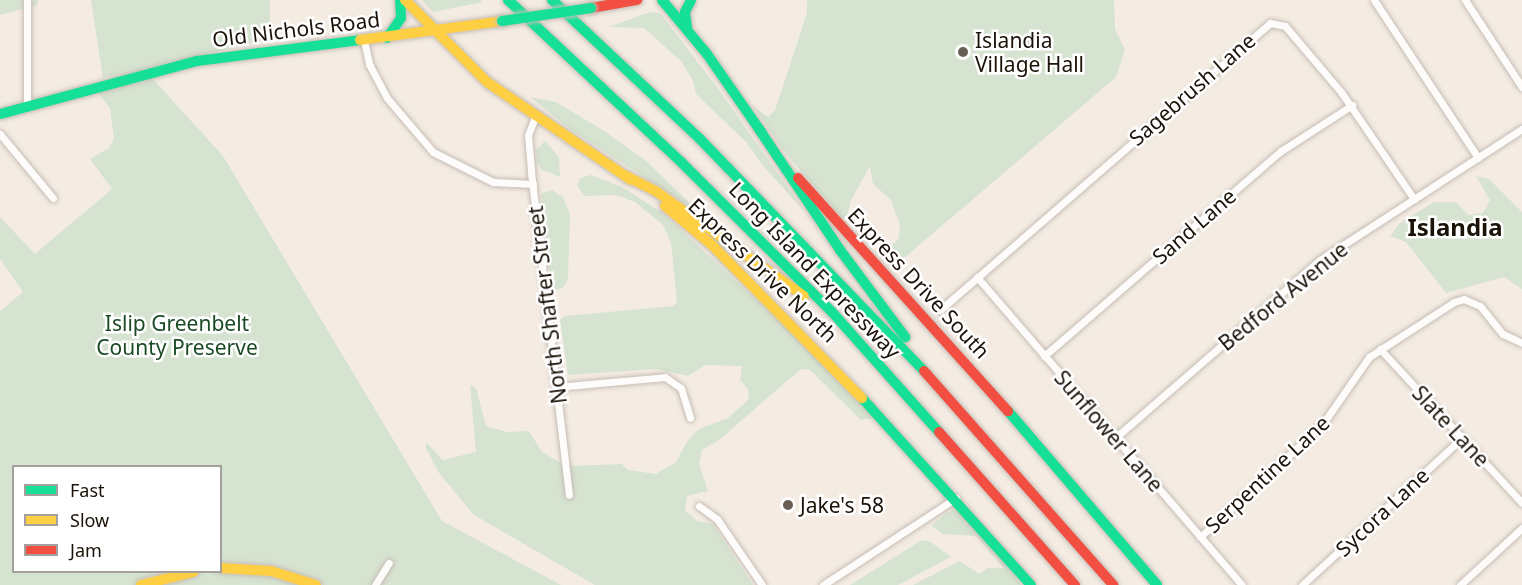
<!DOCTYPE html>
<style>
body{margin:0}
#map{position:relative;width:1522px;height:585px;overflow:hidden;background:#f4ece3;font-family:"Noto Sans",sans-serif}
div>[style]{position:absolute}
.green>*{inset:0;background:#d6e3d0}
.roads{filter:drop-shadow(0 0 2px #c6beb5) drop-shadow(0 0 2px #c6beb5)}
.street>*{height:7px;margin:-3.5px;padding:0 3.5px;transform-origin:3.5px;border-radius:3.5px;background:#fdfcfb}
.fast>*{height:10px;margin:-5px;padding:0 5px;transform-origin:5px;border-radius:5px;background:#16e098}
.slow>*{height:10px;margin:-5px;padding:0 5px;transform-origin:5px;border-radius:5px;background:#ffcf43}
.jam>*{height:10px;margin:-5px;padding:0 5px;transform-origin:5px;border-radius:5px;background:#f24e42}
.bridges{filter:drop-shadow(0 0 2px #c6beb5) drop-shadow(0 0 2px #c6beb5)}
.fast-bridge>*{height:10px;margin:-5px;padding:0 5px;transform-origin:5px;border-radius:5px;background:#16e098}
.dots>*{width:16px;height:16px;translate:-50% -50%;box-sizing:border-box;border:3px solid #fff;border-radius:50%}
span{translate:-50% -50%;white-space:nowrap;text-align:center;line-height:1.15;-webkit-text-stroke:5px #fff;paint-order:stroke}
.street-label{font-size:21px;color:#1b1208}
.poi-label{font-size:21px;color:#1b1208}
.left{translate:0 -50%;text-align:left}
.park-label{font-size:21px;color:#1b4b25}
.quarter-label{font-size:24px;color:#1b1208;font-weight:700}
.legend{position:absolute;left:12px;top:465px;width:210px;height:108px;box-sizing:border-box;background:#fff;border:2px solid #a4a09c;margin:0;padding:8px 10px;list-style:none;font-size:18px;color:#1b1208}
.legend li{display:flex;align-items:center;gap:12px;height:30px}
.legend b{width:30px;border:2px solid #a4a09c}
</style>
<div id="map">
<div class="green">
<div style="clip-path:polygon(0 0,38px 0,37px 5px,0 15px)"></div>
<div style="clip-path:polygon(evenodd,91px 0,270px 0,270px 39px,144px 69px,223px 156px,442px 521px,561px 585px,0 585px,0 311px,23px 292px,0 259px,0 217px,35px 254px,112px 189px,90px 159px,109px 148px,114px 138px,110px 108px,92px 85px,121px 74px,103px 78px,91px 0,14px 466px,220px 466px,220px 572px,14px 572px,14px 466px)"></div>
<div style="clip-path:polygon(422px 0,480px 0,483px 2px,433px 12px)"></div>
<div style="clip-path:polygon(807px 0,1114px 0,1115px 29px,1125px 50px,1116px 77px,903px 259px,886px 251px,899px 238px,900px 225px,891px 200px,873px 184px,870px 166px,850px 202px,847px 220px,842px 218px,782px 149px,753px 106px,768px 117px,775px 110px,807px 13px)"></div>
<div style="clip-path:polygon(650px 12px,660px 13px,716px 86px,805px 212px,764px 167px,747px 143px,696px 94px,693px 81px,681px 61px,644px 28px,608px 27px)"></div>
<div style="clip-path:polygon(530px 97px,556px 102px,604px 131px,646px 161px,700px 213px,571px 130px)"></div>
<div style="clip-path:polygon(545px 141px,559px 157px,560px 177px,542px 170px,537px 163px,536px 150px)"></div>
<div style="clip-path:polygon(591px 175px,622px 187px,663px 213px,808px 348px,875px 418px,861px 420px,810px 370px,801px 369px,719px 440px,702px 450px,699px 464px,708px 491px,687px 496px,685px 510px,697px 521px,713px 524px,753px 585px,595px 585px,474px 515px,439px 473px,425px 446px,427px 443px,443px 460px,476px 452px,470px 385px,476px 388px,486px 426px,507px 432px,529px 431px,542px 452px,566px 466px,622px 464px,628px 470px,656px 474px,676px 462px,688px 440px,699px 429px,728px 418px,749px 399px,748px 389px,740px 380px,742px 366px,705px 365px,688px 376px,655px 369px,568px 375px,560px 320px,565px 316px,674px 306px,677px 302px,671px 243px,663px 225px,635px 202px,616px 195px,584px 196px,577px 185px,580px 178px)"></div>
<div style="clip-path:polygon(1476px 176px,1489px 179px,1522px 212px,1522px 289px,1504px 277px,1446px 293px,1406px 242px,1390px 236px,1400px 223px,1434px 202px,1456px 202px,1468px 215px,1483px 213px,1490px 200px)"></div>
<div style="clip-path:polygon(552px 190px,563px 197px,570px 214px,568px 279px,563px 288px,552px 291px,541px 194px)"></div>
<div style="clip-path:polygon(961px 509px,1010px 570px,1021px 585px,913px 585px,960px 561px,979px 574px,988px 568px,1004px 568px,976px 536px,942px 534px,932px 526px,947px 512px)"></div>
<div style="clip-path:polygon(922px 540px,931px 542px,951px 557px,898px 585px,850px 585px)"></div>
</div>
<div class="roads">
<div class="street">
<div style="left:1374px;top:0;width:189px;rotate:56.6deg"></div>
<div style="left:1465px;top:0;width:104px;rotate:56.8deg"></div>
<div style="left:364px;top:40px;width:25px;rotate:78deg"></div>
<div style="left:369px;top:64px;width:38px;rotate:62deg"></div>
<div style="left:387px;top:98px;width:71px;rotate:49.6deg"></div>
<div style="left:433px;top:152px;width:67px;rotate:26.6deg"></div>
<div style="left:493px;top:182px;width:40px;rotate:2.9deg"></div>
<div style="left:27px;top:106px;width:106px;rotate:-90deg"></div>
<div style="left:535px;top:117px;width:19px;rotate:111deg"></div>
<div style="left:528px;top:135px;width:37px;rotate:85deg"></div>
<div style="left:531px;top:172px;width:325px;rotate:83.3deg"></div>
<div style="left:0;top:134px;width:83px;rotate:50.4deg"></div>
<div style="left:977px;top:277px;width:406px;rotate:49.3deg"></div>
<div style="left:940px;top:310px;width:437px;rotate:-41deg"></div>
<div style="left:1270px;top:23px;width:15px;rotate:11deg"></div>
<div style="left:1285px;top:26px;width:87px;rotate:49.7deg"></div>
<div style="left:1341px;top:92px;width:130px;rotate:55.7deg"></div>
<div style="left:1380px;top:349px;width:209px;rotate:47.3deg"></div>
<div style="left:1044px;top:356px;width:313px;rotate:-40.9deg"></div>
<div style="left:1281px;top:151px;width:85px;rotate:-32.9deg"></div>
<div style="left:556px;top:387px;width:109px;rotate:-5.2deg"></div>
<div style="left:665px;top:377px;width:19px;rotate:35deg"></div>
<div style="left:681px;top:388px;width:31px;rotate:73deg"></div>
<div style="left:1115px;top:438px;width:271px;rotate:-41deg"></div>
<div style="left:1320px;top:260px;width:241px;rotate:-33deg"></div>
<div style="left:699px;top:506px;width:22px;rotate:36deg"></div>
<div style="left:717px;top:519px;width:80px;rotate:55.7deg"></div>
<div style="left:1200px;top:537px;width:166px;rotate:-42.6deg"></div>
<div style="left:1322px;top:425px;width:83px;rotate:-55.3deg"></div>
<div style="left:1369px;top:357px;width:101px;rotate:-32.9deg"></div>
<div style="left:1454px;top:302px;width:10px;rotate:-17deg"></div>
<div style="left:1464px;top:299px;width:17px;rotate:24deg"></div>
<div style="left:1480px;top:306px;width:36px;rotate:51deg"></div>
<div style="left:1503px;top:334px;width:21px;rotate:25deg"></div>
<div style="left:375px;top:585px;width:26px;rotate:-58deg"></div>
<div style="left:823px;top:585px;width:159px;rotate:-33.2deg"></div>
<div style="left:1302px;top:585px;width:217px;rotate:-42.6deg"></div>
<div style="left:1460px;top:585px;width:84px;rotate:-42.6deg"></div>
</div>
<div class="fast">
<div style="left:508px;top:0;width:238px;rotate:43.1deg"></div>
<div style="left:682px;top:163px;width:211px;rotate:44.8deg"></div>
<div style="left:832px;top:312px;width:161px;rotate:48.3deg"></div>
<div style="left:552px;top:0;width:203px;rotate:43.2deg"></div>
<div style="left:700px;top:139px;width:322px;rotate:46deg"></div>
<div style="left:662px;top:0;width:70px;rotate:50.2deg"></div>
<div style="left:707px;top:54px;width:96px;rotate:55.2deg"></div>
<div style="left:687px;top:27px;width:15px;rotate:-98deg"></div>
<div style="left:685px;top:12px;width:13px;rotate:-63deg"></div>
<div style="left:387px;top:38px;width:24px;rotate:-55deg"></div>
<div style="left:401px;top:18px;width:18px;rotate:-93deg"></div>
<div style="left:0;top:114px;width:204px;rotate:-15.1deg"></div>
<div style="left:197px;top:61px;width:164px;rotate:-7.3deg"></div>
<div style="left:759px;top:129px;width:146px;rotate:56.2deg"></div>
<div style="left:840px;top:250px;width:109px;rotate:53.2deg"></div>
<div style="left:862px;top:398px;width:252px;rotate:47.9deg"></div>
<div style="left:1008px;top:411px;width:229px;rotate:49.4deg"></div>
</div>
<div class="slow">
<div style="left:405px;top:0;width:116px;rotate:45deg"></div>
<div style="left:487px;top:82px;width:174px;rotate:34.2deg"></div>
<div style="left:360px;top:40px;width:143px;rotate:-7.6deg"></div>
<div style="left:626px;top:176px;width:35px;rotate:27deg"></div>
<div style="left:657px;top:192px;width:180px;rotate:35.3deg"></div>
<div style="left:665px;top:206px;width:62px;rotate:39.8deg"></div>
<div style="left:713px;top:246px;width:213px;rotate:45.6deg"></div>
<div style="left:220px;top:568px;width:51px;rotate:3.4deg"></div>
<div style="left:271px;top:571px;width:47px;rotate:17.3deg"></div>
<div style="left:141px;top:585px;width:54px;rotate:-14deg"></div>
</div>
<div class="jam">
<div style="left:591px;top:8px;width:47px;rotate:-9.9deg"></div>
<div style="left:798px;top:178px;width:314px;rotate:48deg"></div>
<div style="left:924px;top:371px;width:286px;rotate:48.5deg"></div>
<div style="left:939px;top:432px;width:205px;rotate:48.4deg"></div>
</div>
</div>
<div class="bridges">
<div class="fast-bridge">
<div style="left:502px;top:21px;width:90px;rotate:-8.3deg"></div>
</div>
</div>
<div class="dots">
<div style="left:963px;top:52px;background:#675e55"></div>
<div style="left:788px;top:505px;background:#675e55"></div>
</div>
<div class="street-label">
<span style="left:296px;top:29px;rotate:-7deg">Old Nichols Road</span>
<span style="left:1192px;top:89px;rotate:-41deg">Sagebrush Lane</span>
<span style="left:1194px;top:226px;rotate:-41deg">Sand Lane</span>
<span style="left:763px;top:270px;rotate:44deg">Express Drive North</span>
<span style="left:815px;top:270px;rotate:46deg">Long Island Expressway</span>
<span style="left:919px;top:283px;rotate:47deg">Express Drive South</span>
<span style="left:1283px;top:296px;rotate:-39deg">Bedford Avenue</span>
<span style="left:547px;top:305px;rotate:-97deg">North Shafter Street</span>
<span style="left:1451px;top:426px;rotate:47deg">Slate Lane</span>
<span style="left:1109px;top:431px;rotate:49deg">Sunflower Lane</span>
<span style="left:1267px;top:474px;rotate:-43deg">Serpentine Lane</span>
<span style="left:1382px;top:512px;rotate:-43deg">Sycora Lane</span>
</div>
<div class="poi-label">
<span class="left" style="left:975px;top:52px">Islandia<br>Village Hall</span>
<span class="left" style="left:800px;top:505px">Jake's 58</span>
</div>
<div class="park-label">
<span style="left:177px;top:335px">Islip Greenbelt<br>County Preserve</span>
</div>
<div class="quarter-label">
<span style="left:1455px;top:227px">Islandia</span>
</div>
<ul class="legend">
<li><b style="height:8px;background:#16e098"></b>Fast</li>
<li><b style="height:8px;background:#ffcf43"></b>Slow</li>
<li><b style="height:8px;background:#f24e42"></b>Jam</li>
</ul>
</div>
